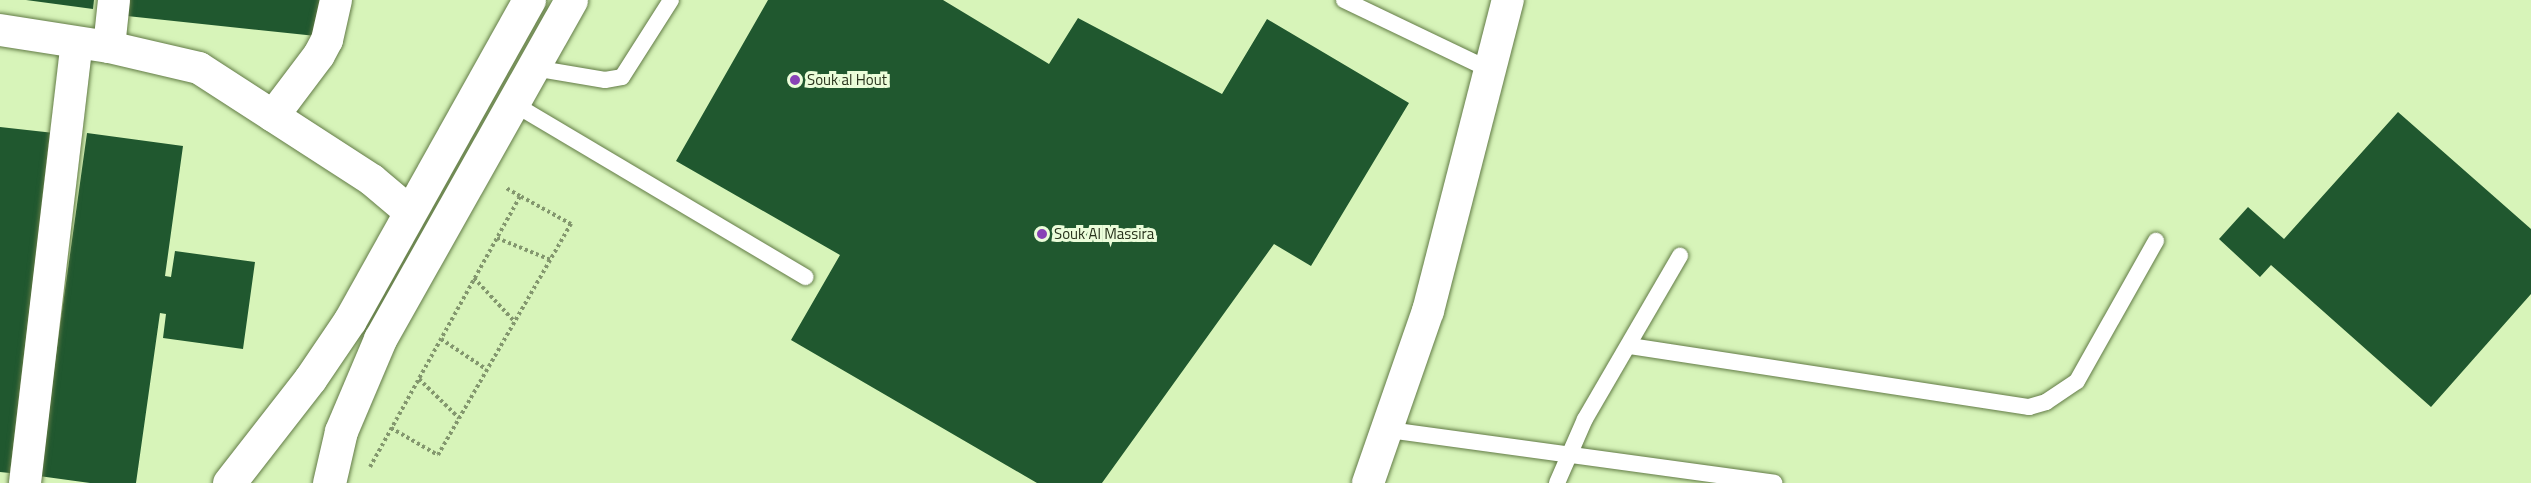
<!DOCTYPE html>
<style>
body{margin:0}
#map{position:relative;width:2531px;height:483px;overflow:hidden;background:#d7f4b9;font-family:"Titillium Web",sans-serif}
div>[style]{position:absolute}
.building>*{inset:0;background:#20582f}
.path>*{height:4px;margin-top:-2px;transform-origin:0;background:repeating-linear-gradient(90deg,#83976e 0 3px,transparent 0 6px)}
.roads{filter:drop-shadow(0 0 2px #627b46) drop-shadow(0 0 2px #627b46)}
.service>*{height:16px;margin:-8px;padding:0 8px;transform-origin:8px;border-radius:8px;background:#fff}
.minor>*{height:32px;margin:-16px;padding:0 16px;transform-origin:16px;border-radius:16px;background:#fff}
.secondary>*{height:33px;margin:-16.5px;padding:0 16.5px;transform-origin:16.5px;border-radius:16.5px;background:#fff}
.dots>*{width:16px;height:16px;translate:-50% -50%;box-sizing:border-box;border:3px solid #ebfdda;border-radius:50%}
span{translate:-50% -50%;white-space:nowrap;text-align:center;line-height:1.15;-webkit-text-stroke:6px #ebfdda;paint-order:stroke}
.poi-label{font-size:15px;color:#27321b}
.left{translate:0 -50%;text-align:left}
</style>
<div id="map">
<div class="building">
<div style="clip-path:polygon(26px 0,94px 0,93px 9px)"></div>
<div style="clip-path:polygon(128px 0,320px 0,316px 36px,127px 16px)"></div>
<div style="clip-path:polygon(768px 0,943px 0,1049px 64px,1078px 18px,1222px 94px,1267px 19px,1409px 103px,1311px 266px,1274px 244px,1102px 483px,1037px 483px,791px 340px,840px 255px,676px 161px)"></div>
<div style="clip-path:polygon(2398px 112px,2531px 229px,2531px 294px,2431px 407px,2271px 265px,2260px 277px,2219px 239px,2248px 207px,2284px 239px)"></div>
<div style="clip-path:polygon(0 127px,54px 133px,10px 473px,0 472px)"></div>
<div style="clip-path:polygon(87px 133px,183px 146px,165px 276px,171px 277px,175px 251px,255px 262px,243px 349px,163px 338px,166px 314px,160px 313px,136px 483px,90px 483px,39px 476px)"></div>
</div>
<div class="path">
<div style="left:497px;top:238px;width:58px;rotate:22.2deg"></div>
<div style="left:474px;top:278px;width:59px;rotate:47.1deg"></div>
<div style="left:441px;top:339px;width:54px;rotate:33.7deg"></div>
<div style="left:419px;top:379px;width:56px;rotate:44.3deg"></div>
<div style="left:391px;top:428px;width:54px;rotate:29.9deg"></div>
<div style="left:438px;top:455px;width:267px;rotate:-60.1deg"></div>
<div style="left:571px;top:224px;width:58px;rotate:-151.2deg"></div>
<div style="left:370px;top:467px;width:310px;rotate:-61deg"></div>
<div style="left:520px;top:196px;width:16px;rotate:-150deg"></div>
</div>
<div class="roads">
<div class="service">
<div style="left:1344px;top:0;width:164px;rotate:25.6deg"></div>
<div style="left:534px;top:68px;width:72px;rotate:9.6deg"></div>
<div style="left:605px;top:80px;width:17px;rotate:-10deg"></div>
<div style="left:622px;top:77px;width:91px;rotate:-57.5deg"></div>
<div style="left:514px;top:104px;width:339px;rotate:30.7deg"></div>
<div style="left:1630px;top:346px;width:404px;rotate:8.7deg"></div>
<div style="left:2029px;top:407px;width:18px;rotate:-16deg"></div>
<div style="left:2046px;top:402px;width:37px;rotate:-34deg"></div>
<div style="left:2077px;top:381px;width:161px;rotate:-60.6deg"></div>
<div style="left:1389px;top:430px;width:389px;rotate:7.8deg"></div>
<div style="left:1557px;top:483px;width:70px;rotate:-66.4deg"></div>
<div style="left:1585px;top:419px;width:189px;rotate:-59.8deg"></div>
</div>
<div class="minor">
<div style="left:0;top:30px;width:110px;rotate:8.9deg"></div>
<div style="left:109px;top:47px;width:92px;rotate:13.1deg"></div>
<div style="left:199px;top:68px;width:206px;rotate:32.9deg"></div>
<div style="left:372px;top:180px;width:50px;rotate:40.1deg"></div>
<div style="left:109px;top:47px;width:47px;rotate:-83.9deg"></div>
<div style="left:273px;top:116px;width:76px;rotate:-53deg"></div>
<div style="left:319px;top:55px;width:17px;rotate:-62deg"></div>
<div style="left:327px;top:40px;width:41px;rotate:-77.3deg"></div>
<div style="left:25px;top:483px;width:443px;rotate:-83.3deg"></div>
<div style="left:1368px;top:483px;width:182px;rotate:-70.8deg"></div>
<div style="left:1428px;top:311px;width:321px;rotate:-75.6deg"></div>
</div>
<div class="secondary">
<div style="left:229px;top:483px;width:132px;rotate:-52.1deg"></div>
<div style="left:310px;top:379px;width:71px;rotate:-55.9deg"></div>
<div style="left:350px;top:320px;width:367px;rotate:-60.8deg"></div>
<div style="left:329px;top:483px;width:53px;rotate:-77deg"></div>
<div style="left:341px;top:431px;width:100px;rotate:-67deg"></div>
<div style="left:380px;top:339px;width:389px;rotate:-60.6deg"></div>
</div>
</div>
<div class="dots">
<div style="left:795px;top:80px;background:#8842b6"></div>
<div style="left:1042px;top:234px;background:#8842b6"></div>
</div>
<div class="poi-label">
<span class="left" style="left:807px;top:80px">Souk al Hout</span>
<span class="left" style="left:1054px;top:234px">Souk Al Massira</span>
</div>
</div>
